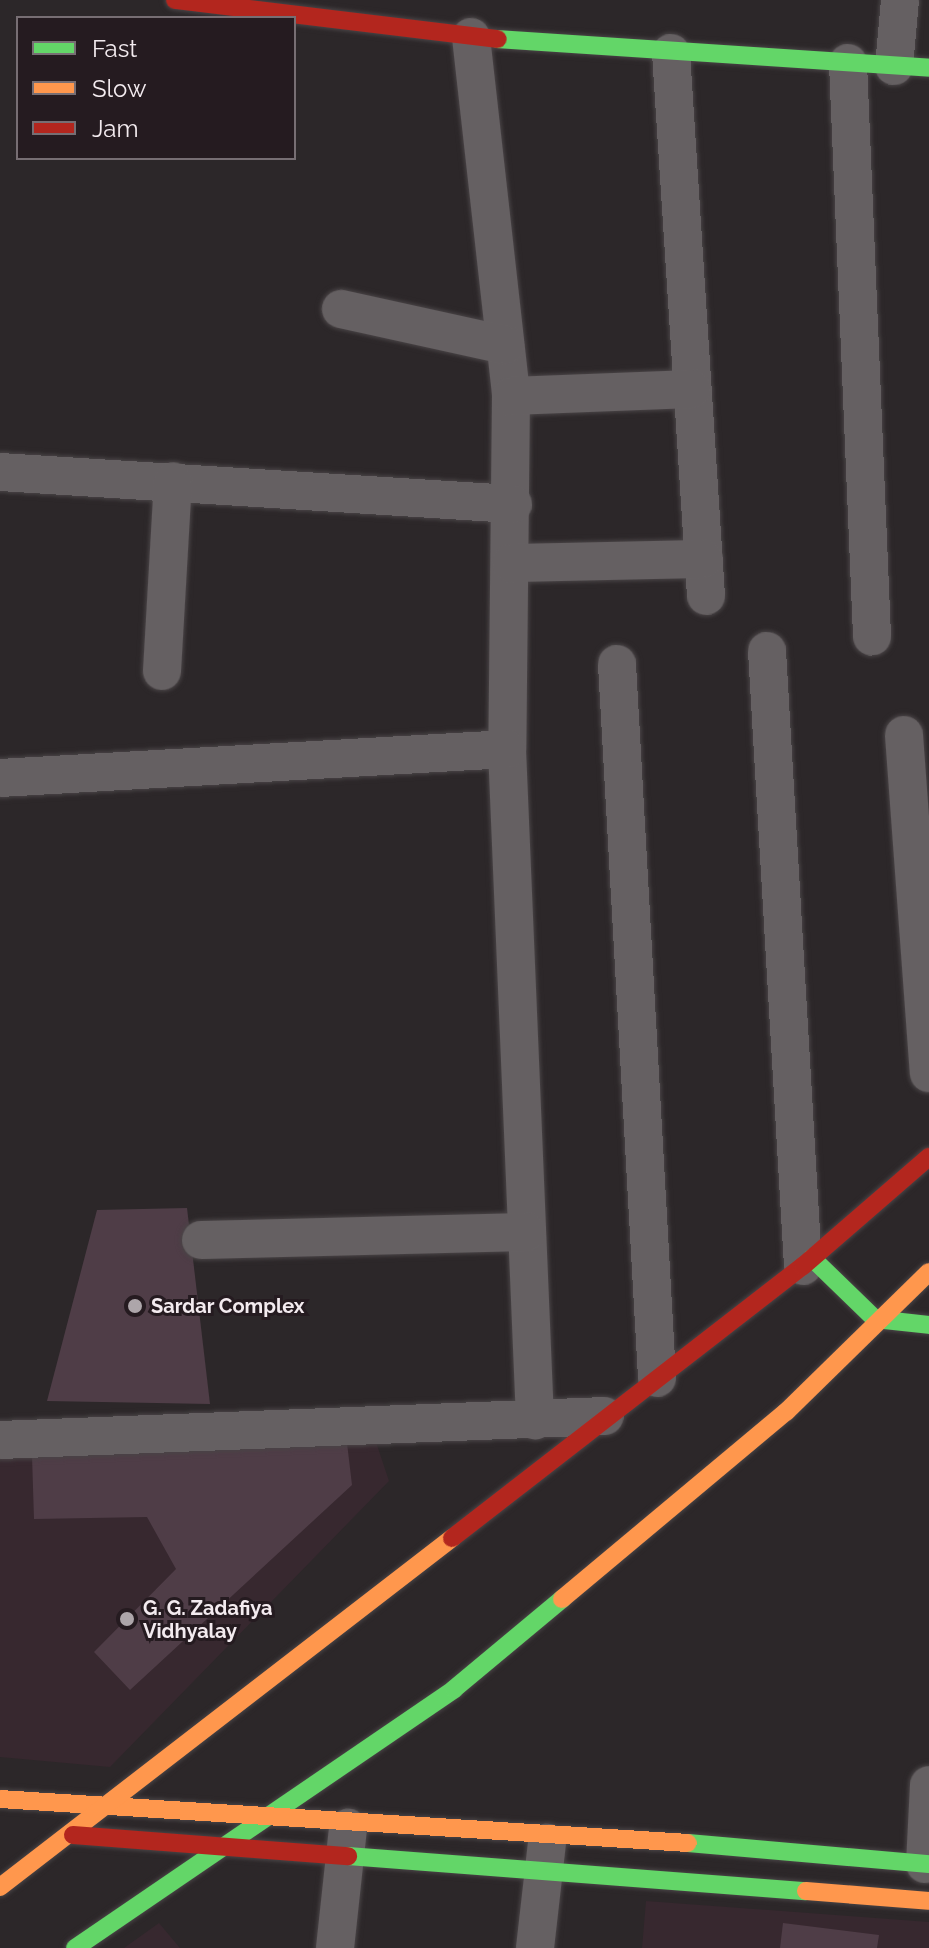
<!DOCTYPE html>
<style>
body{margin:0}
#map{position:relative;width:929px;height:1948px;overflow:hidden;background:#2c2729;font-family:Raleway,sans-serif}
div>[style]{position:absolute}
.built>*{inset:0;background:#37282f}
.building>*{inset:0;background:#4f3d47}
.roads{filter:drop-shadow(0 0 2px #494446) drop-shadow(0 0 2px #494446)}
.street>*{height:38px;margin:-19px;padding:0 19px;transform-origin:19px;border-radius:19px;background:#656062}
.fast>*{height:18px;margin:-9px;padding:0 9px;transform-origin:9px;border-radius:9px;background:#63d668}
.slow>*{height:18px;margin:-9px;padding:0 9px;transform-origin:9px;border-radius:9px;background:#ff974d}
.jam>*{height:18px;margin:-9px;padding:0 9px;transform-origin:9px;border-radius:9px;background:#b3261e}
.dots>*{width:22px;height:22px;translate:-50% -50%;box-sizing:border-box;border:4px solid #251b20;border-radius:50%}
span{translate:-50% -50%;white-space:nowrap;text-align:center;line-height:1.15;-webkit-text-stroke:6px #251b20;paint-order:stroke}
.poi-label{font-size:20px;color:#f3ebef;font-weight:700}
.left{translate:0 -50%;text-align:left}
.legend{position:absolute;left:16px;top:16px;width:280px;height:144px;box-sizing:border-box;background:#251b20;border:2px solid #776e73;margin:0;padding:10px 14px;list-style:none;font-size:24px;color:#f3ebef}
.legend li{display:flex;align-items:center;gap:16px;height:40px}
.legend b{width:40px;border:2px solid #776e73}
</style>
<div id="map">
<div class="built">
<div style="clip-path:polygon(372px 1430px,389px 1481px,110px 1767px,0 1757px,0 1458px)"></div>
<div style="clip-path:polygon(646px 1901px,929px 1922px,929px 1948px,642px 1948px)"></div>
<div style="clip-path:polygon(159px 1923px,180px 1948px,124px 1948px)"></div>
</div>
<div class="building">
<div style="clip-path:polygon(187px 1208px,210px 1404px,47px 1401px,97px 1210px)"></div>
<div style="clip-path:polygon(347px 1443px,352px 1485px,130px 1690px,94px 1652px,176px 1569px,147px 1517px,34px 1519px,32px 1456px)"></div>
<div style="clip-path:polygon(783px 1923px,879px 1935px,877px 1948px,780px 1948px)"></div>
</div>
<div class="roads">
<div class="street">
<div style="left:471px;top:37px;width:361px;rotate:83.6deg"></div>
<div style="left:511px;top:396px;width:353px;rotate:90.6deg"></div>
<div style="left:507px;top:749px;width:672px;rotate:87.61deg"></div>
<div style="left:671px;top:53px;width:544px;rotate:86.31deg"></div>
<div style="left:848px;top:63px;width:574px;rotate:87.6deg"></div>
<div style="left:894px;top:66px;width:66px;rotate:-84.8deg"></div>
<div style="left:341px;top:309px;width:168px;rotate:12.4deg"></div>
<div style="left:511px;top:396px;width:181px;rotate:-2.2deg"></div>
<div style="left:0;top:472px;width:514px;rotate:3.57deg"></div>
<div style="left:511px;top:563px;width:193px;rotate:-1.2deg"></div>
<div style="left:767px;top:651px;width:616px;rotate:86.65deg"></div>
<div style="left:617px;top:664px;width:715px;rotate:86.79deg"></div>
<div style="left:162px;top:671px;width:190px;rotate:-86.7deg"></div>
<div style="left:904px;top:735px;width:339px;rotate:85.8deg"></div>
<div style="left:0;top:778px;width:508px;rotate:-3.27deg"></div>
<div style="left:201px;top:1240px;width:326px;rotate:-1.4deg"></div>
<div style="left:0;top:1440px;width:605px;rotate:-2.27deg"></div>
<div style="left:925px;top:1864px;width:79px;rotate:-87.1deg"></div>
<div style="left:335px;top:1948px;width:121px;rotate:-83.8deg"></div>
<div style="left:535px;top:1948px;width:106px;rotate:-83.5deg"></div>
</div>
<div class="fast">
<div style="left:498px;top:39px;width:432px;rotate:3.8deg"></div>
<div style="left:812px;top:1258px;width:88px;rotate:44.1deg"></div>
<div style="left:875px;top:1319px;width:54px;rotate:6.3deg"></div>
<div style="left:688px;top:1843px;width:242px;rotate:5deg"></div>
<div style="left:348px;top:1856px;width:459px;rotate:4.4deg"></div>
<div style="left:75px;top:1948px;width:459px;rotate:-34.3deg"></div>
<div style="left:454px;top:1689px;width:141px;rotate:-39.8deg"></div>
</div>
<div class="slow">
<div style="left:562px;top:1599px;width:292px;rotate:-39.9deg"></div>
<div style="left:786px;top:1412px;width:200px;rotate:-44.4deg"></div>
<div style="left:0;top:1799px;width:689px;rotate:3.66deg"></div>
<div style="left:0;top:1887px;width:571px;rotate:-37.67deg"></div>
<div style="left:806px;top:1891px;width:123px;rotate:4.6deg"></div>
</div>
<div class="jam">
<div style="left:175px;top:0;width:325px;rotate:6.9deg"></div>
<div style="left:452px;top:1538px;width:444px;rotate:-37.8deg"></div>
<div style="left:803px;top:1266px;width:167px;rotate:-40.9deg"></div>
<div style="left:73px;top:1835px;width:276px;rotate:4.4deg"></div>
</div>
</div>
<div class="dots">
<div style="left:135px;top:1306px;background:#ada6aa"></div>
<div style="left:127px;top:1619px;background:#ada6aa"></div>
</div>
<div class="poi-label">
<span class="left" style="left:151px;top:1306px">Sardar Complex</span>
<span class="left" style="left:143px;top:1620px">G. G. Zadafiya<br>Vidhyalay</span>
</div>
<ul class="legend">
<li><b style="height:10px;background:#63d668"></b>Fast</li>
<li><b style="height:10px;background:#ff974d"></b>Slow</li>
<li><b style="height:10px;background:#b3261e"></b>Jam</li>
</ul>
</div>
